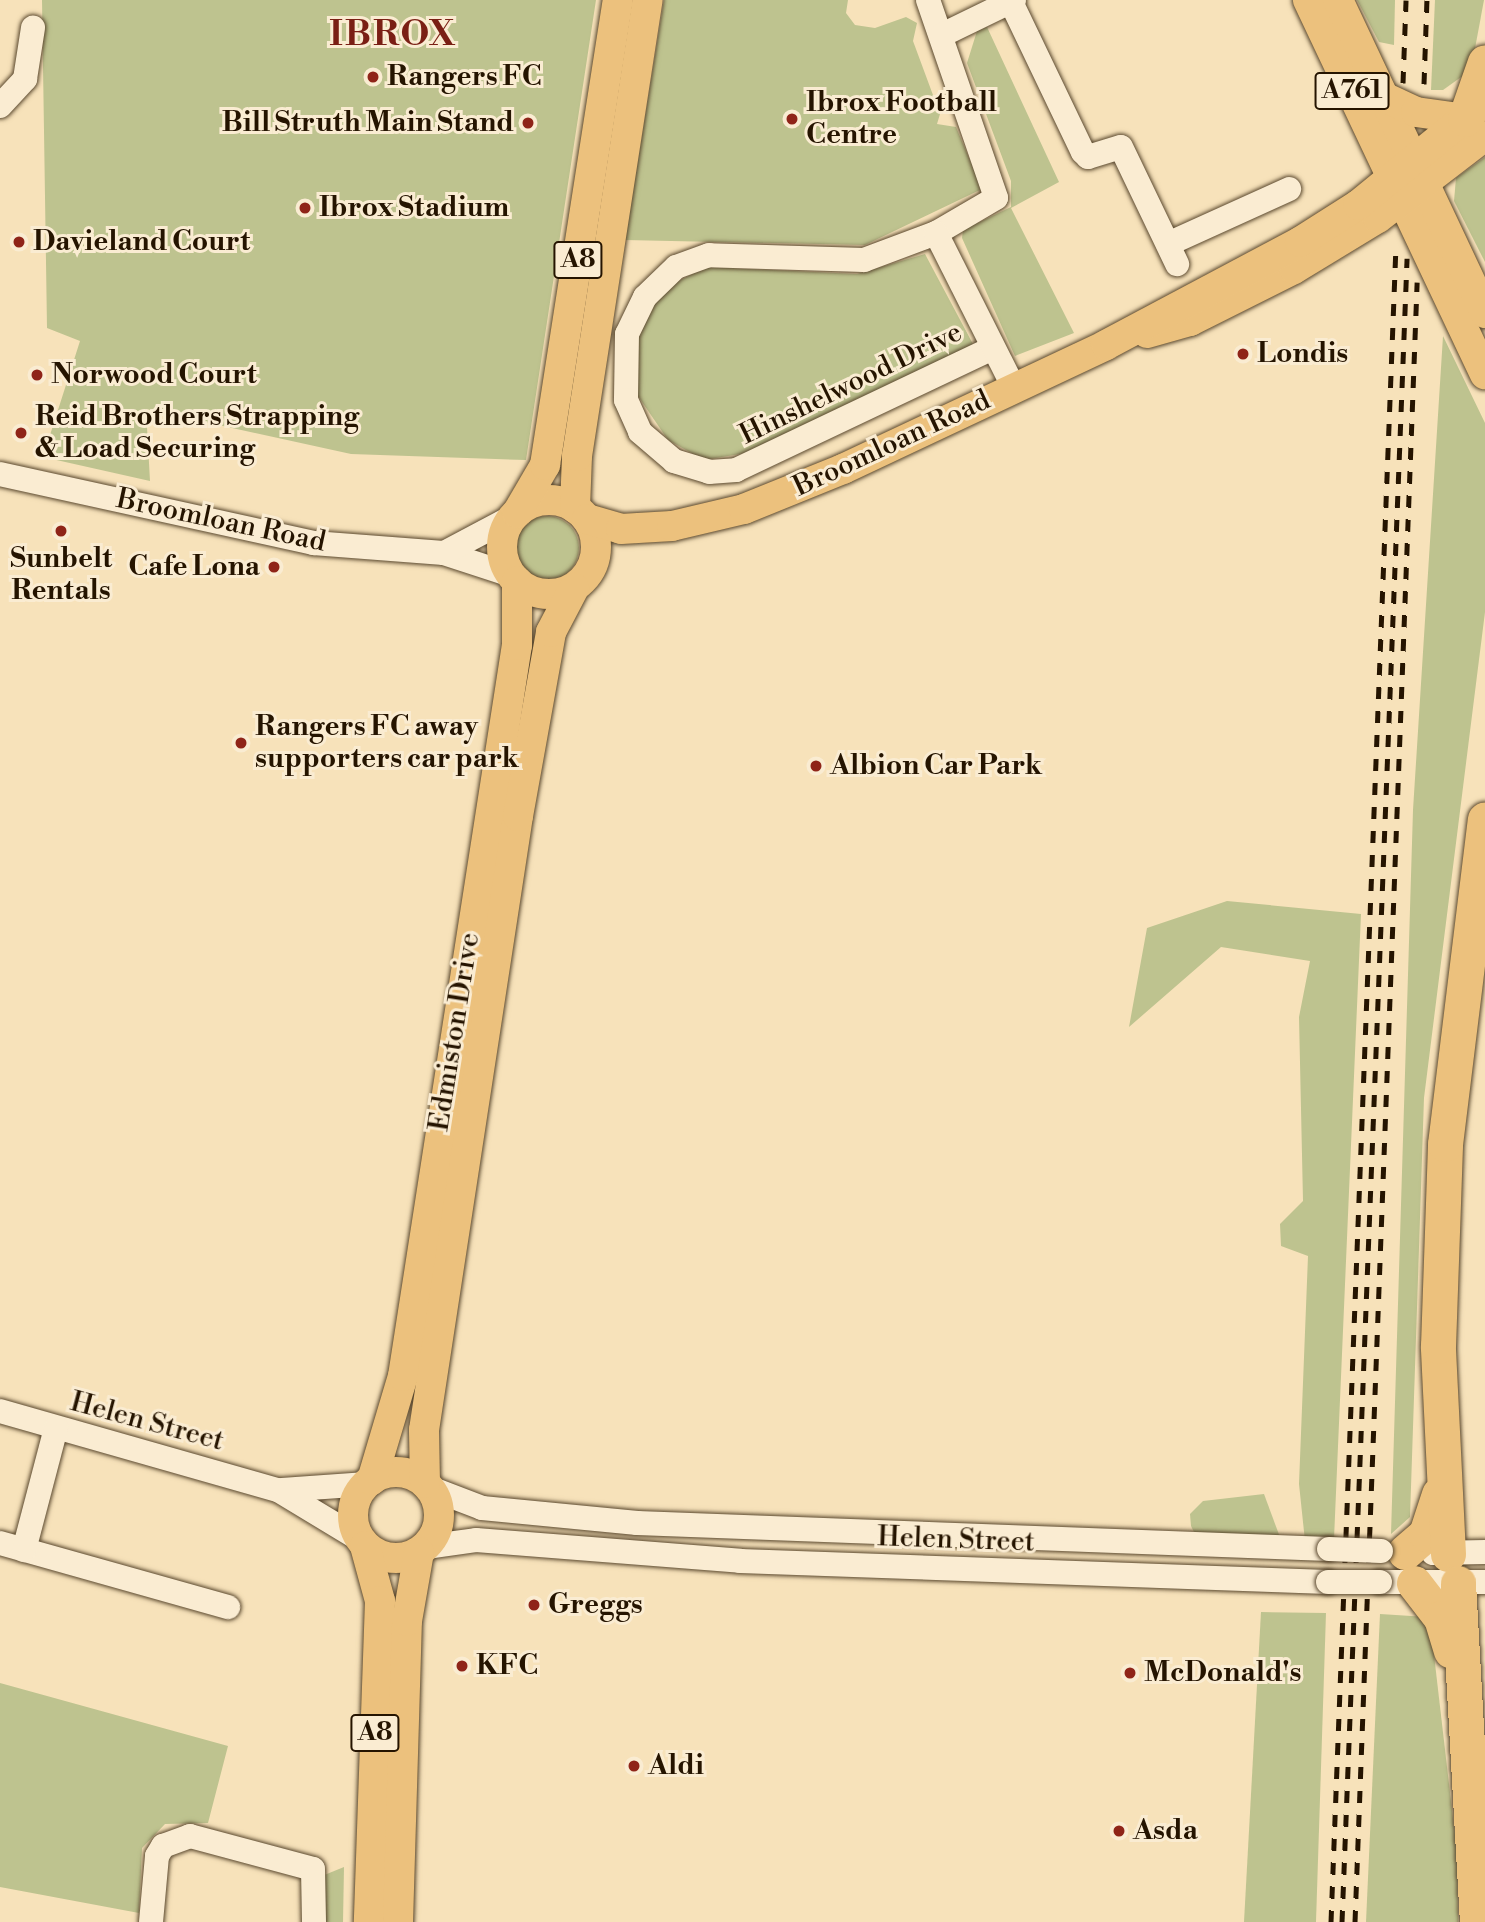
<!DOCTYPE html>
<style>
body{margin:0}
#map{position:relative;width:1485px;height:1922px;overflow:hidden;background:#f7e2ba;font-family:"Libre Bodoni",serif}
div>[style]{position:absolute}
.green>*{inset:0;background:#bec38f}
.round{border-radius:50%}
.roads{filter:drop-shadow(0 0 2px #5a482e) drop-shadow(0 0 2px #5a482e)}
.minor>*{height:24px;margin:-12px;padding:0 12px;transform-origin:12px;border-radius:12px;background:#faecd2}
.major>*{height:30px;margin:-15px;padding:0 15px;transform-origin:15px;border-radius:15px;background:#ecc17d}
.major>.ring{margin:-15px;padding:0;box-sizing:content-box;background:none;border:30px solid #ecc17d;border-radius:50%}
.highway>*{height:35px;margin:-17.5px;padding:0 17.5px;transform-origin:17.5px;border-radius:17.5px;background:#ecc17d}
.rail>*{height:5px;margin-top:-2.5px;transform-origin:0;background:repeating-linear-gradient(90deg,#251400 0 12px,transparent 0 24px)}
.bridges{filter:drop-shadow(0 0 2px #5a482e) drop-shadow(0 0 2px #5a482e)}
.minor-bridge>*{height:24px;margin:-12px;padding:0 12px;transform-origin:12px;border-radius:12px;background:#faecd2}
.dots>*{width:19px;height:19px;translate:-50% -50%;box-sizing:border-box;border:4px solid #faecd2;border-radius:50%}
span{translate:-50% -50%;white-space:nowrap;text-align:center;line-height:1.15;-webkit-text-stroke:6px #faecd2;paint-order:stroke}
.shield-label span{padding:2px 5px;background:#faecd2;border:2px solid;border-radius:5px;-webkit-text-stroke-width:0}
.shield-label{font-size:26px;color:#251400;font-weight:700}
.poi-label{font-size:28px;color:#251400;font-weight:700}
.left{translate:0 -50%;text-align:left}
.right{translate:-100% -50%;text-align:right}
.street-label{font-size:28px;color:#251400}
.district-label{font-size:35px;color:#7a1f14;font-weight:700;letter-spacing:2px}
</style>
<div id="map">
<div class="green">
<div style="clip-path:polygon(42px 0,596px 0,526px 460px,351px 454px,146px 409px,150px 481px,43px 457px,80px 341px,47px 328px)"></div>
<div style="clip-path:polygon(664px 0,848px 0,846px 13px,855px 25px,875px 28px,906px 17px,917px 23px,913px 41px,940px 114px,937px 124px,956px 127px,982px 189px,865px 245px,625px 240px)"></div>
<div style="clip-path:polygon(1357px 0,1395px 0,1394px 45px,1379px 42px)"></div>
<div style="clip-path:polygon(1435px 0,1484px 0,1471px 70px,1443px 90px,1431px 90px)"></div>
<div style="clip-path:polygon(987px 27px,1059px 182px,1011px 208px,1074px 333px,1015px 356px,962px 238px,963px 230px,1011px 207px,1011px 181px,967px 63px,977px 31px)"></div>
<div style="clip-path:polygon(1485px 157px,1485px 262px,1454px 201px,1456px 178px)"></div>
<div style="clip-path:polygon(925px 254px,974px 346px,746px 453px,704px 460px,668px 440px,638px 396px,638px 327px,661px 290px,706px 267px,857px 274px)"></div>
<div style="clip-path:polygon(1443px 336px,1485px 423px,1485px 612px,1424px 1098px,1410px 1517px,1391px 1534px,1413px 810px)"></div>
<div class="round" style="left:515px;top:516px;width:64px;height:64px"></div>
<div style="clip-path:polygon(1227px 901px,1361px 914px,1334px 1539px,1305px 1541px,1299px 1484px,1308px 1256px,1281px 1246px,1280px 1224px,1303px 1201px,1299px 1017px,1310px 961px,1221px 947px,1129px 1027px,1147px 928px)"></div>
<div style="clip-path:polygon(1264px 1494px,1281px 1540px,1194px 1532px,1191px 1526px,1190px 1514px,1203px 1501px)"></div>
<div style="clip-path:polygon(1261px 1612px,1326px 1613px,1316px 1922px,1244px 1922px)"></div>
<div style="clip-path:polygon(1380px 1614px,1427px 1617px,1431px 1629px,1457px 1853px,1458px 1922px,1366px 1922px)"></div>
<div style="clip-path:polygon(0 1683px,228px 1746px,208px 1823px,165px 1824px,142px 1848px,139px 1913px,0 1887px)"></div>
<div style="clip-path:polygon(344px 1867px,343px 1922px,318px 1922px,317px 1878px)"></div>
</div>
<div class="roads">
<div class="minor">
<div style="left:928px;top:0;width:209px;rotate:71deg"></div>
<div style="left:996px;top:198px;width:69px;rotate:149.7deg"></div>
<div style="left:936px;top:233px;width:77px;rotate:159.4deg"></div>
<div style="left:864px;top:260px;width:155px;rotate:-178.2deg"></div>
<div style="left:709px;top:255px;width:35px;rotate:160deg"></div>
<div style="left:676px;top:267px;width:43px;rotate:135.9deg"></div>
<div style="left:645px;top:297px;width:41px;rotate:115.9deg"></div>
<div style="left:627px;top:334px;width:66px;rotate:90.9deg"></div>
<div style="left:626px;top:400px;width:35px;rotate:66deg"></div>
<div style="left:640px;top:432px;width:45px;rotate:40.5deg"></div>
<div style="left:674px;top:461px;width:37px;rotate:17deg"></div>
<div style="left:709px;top:472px;width:27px;rotate:-4deg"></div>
<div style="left:736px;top:470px;width:284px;rotate:-25.4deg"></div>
<div style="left:1011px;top:2px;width:166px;rotate:64.4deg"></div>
<div style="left:1083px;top:152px;width:7px;rotate:45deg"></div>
<div style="left:1088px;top:157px;width:34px;rotate:-17deg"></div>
<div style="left:1121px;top:147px;width:130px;rotate:64.4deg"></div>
<div style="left:942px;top:35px;width:80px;rotate:-25.9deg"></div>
<div style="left:0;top:106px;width:37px;rotate:-47deg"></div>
<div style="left:25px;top:79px;width:52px;rotate:-81.1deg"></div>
<div style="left:936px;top:233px;width:174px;rotate:63.3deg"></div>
<div style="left:1168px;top:244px;width:133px;rotate:-24.4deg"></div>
<div style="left:0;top:474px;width:321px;rotate:12.4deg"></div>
<div style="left:313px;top:543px;width:131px;rotate:4.4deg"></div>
<div style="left:444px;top:553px;width:71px;rotate:18.2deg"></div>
<div style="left:444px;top:553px;width:81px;rotate:-27.8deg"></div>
<div style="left:0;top:1411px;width:289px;rotate:15.9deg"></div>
<div style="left:278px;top:1490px;width:97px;rotate:31.1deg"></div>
<div style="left:430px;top:1488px;width:56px;rotate:21deg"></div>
<div style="left:482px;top:1508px;width:156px;rotate:5.5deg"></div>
<div style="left:637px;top:1523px;width:692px;rotate:2.15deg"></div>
<div style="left:282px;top:1490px;width:85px;rotate:-4deg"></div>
<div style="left:0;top:1543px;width:237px;rotate:15.7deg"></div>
<div style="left:426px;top:1547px;width:50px;rotate:-8deg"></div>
<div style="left:476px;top:1540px;width:265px;rotate:4.5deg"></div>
<div style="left:740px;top:1561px;width:588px;rotate:2.05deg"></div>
<div style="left:24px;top:1550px;width:126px;rotate:-75.3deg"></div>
<div style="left:1433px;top:1553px;width:52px;rotate:-1.1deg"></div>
<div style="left:1380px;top:1582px;width:105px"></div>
<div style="left:151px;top:1922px;width:66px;rotate:-84.8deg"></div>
<div style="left:157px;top:1856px;width:12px;rotate:-59deg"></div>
<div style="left:163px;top:1846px;width:29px;rotate:-20deg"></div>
<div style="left:190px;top:1836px;width:127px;rotate:15deg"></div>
<div style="left:313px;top:1869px;width:53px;rotate:88.9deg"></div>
</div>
<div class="major">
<div style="left:1308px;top:0;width:414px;rotate:64.7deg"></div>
<div style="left:1338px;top:0;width:346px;rotate:64.8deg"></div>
<div style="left:1384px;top:97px;width:35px;rotate:25deg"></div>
<div style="left:1416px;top:112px;width:49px;rotate:8.1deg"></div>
<div style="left:1147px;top:333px;width:45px;rotate:-15.6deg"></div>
<div style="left:1190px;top:321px;width:116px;rotate:-26.6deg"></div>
<div style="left:1294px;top:269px;width:98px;rotate:-31.3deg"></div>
<div style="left:1378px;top:218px;width:135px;rotate:-37.5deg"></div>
<div class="ring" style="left:502px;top:500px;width:64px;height:64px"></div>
<div style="left:575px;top:508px;width:52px;rotate:-87.8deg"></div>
<div style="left:577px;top:456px;width:461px;rotate:-81.2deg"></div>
<div style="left:517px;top:513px;width:56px;rotate:-59.7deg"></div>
<div style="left:545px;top:465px;width:471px;rotate:-81.1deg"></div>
<div style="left:587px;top:519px;width:35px;rotate:16deg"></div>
<div style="left:621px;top:529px;width:51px;rotate:-3.4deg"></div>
<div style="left:672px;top:526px;width:74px;rotate:-13.3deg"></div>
<div style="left:744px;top:509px;width:107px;rotate:-22deg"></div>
<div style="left:843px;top:469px;width:291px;rotate:-25.2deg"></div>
<div style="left:1106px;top:345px;width:220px;rotate:-28deg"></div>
<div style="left:1300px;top:242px;width:69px;rotate:-32.5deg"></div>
<div style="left:1358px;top:205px;width:160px;rotate:-39.2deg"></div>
<div class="ring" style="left:353px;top:1472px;width:56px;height:56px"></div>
<div style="left:372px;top:1480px;width:109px;rotate:-73.4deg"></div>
<div style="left:403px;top:1376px;width:740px;rotate:-81.14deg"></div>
<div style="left:517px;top:645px;width:64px;rotate:-90deg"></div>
<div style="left:425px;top:1483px;width:53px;rotate:-91.1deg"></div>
<div style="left:424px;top:1430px;width:621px;rotate:-81.3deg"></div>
<div style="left:518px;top:816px;width:187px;rotate:-79.8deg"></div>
<div style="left:551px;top:632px;width:50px;rotate:-62.4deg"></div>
<div style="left:365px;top:1546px;width:57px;rotate:74.7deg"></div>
<div style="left:380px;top:1601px;width:321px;rotate:92deg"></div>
<div style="left:398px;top:1922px;width:301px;rotate:-88.3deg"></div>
<div style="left:407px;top:1621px;width:70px;rotate:-80.1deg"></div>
</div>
<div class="highway">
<div style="left:1465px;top:119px;width:60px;rotate:-70.7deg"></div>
<div style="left:1405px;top:1552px;width:28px;rotate:-41deg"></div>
<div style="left:1426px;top:1534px;width:42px;rotate:-72deg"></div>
<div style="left:1448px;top:1554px;width:208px;rotate:-92.8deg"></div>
<div style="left:1438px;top:1346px;width:202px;rotate:-88deg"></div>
<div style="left:1445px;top:1144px;width:327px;rotate:-83deg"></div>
<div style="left:1414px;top:1583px;width:44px;rotate:52.4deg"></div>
<div style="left:1441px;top:1618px;width:34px;rotate:73deg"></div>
<div style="left:1458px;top:1583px;width:340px;rotate:86.8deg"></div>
</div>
</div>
<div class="rail">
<div style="left:1403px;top:83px;width:83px;rotate:-87.9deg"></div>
<div style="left:1424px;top:84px;width:84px;rotate:-88deg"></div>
<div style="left:1331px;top:1922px;width:1674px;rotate:-87.78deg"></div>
<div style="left:1342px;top:1922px;width:1665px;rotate:-87.76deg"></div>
<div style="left:1355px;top:1922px;width:1641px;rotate:-87.83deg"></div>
</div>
<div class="bridges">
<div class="minor-bridge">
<div style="left:1329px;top:1549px;width:52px;rotate:2.2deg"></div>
<div style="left:1328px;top:1582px;width:52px"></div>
</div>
</div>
<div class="dots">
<div style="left:373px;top:77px;background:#8f2418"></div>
<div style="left:792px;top:119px;background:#8f2418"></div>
<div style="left:528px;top:123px;background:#8f2418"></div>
<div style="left:305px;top:208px;background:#8f2418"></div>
<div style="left:19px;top:242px;background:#8f2418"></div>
<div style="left:1243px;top:354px;background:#8f2418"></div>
<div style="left:37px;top:375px;background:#8f2418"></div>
<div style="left:21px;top:433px;background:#8f2418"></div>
<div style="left:61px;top:531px;background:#8f2418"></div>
<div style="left:274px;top:567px;background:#8f2418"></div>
<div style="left:241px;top:743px;background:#8f2418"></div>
<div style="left:816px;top:766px;background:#8f2418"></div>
<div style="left:534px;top:1605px;background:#8f2418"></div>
<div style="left:462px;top:1666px;background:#8f2418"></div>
<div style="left:1130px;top:1673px;background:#8f2418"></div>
<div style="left:634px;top:1766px;background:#8f2418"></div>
<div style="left:1119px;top:1831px;background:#8f2418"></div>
</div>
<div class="shield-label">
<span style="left:1352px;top:91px">A761</span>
<span style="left:578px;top:260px">A8</span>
<span style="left:375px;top:1733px">A8</span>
</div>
<div class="poi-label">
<span class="left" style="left:387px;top:77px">Rangers FC</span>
<span class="left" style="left:806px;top:119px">Ibrox Football<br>Centre</span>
<span class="right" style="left:514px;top:123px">Bill Struth Main Stand</span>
<span class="left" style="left:319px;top:208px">Ibrox Stadium</span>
<span class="left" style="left:33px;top:242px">Davieland Court</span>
<span class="left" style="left:1257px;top:354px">Londis</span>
<span class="left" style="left:51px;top:375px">Norwood Court</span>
<span class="left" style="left:35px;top:433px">Reid Brothers Strapping<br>&amp; Load Securing</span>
<span style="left:61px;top:575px">Sunbelt<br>Rentals</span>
<span class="right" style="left:260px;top:567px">Cafe Lona</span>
<span class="left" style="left:255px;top:743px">Rangers FC away<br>supporters car park</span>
<span class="left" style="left:830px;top:766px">Albion Car Park</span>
<span class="left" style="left:548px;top:1605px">Greggs</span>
<span class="left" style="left:476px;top:1666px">KFC</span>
<span class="left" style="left:1144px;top:1673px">McDonald's</span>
<span class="left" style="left:648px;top:1766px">Aldi</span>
<span class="left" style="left:1133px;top:1831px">Asda</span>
</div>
<div class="street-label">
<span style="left:851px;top:384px;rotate:-26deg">Hinshelwood Drive</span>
<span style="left:892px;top:444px;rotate:-25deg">Broomloan Road</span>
<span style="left:221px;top:521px;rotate:12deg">Broomloan Road</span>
<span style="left:455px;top:1032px;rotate:-81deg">Edmiston Drive</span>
<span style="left:147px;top:1422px;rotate:15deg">Helen Street</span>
<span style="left:956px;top:1540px;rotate:2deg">Helen Street</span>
</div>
<div class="district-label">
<span style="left:393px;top:35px">IBROX</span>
</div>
</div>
